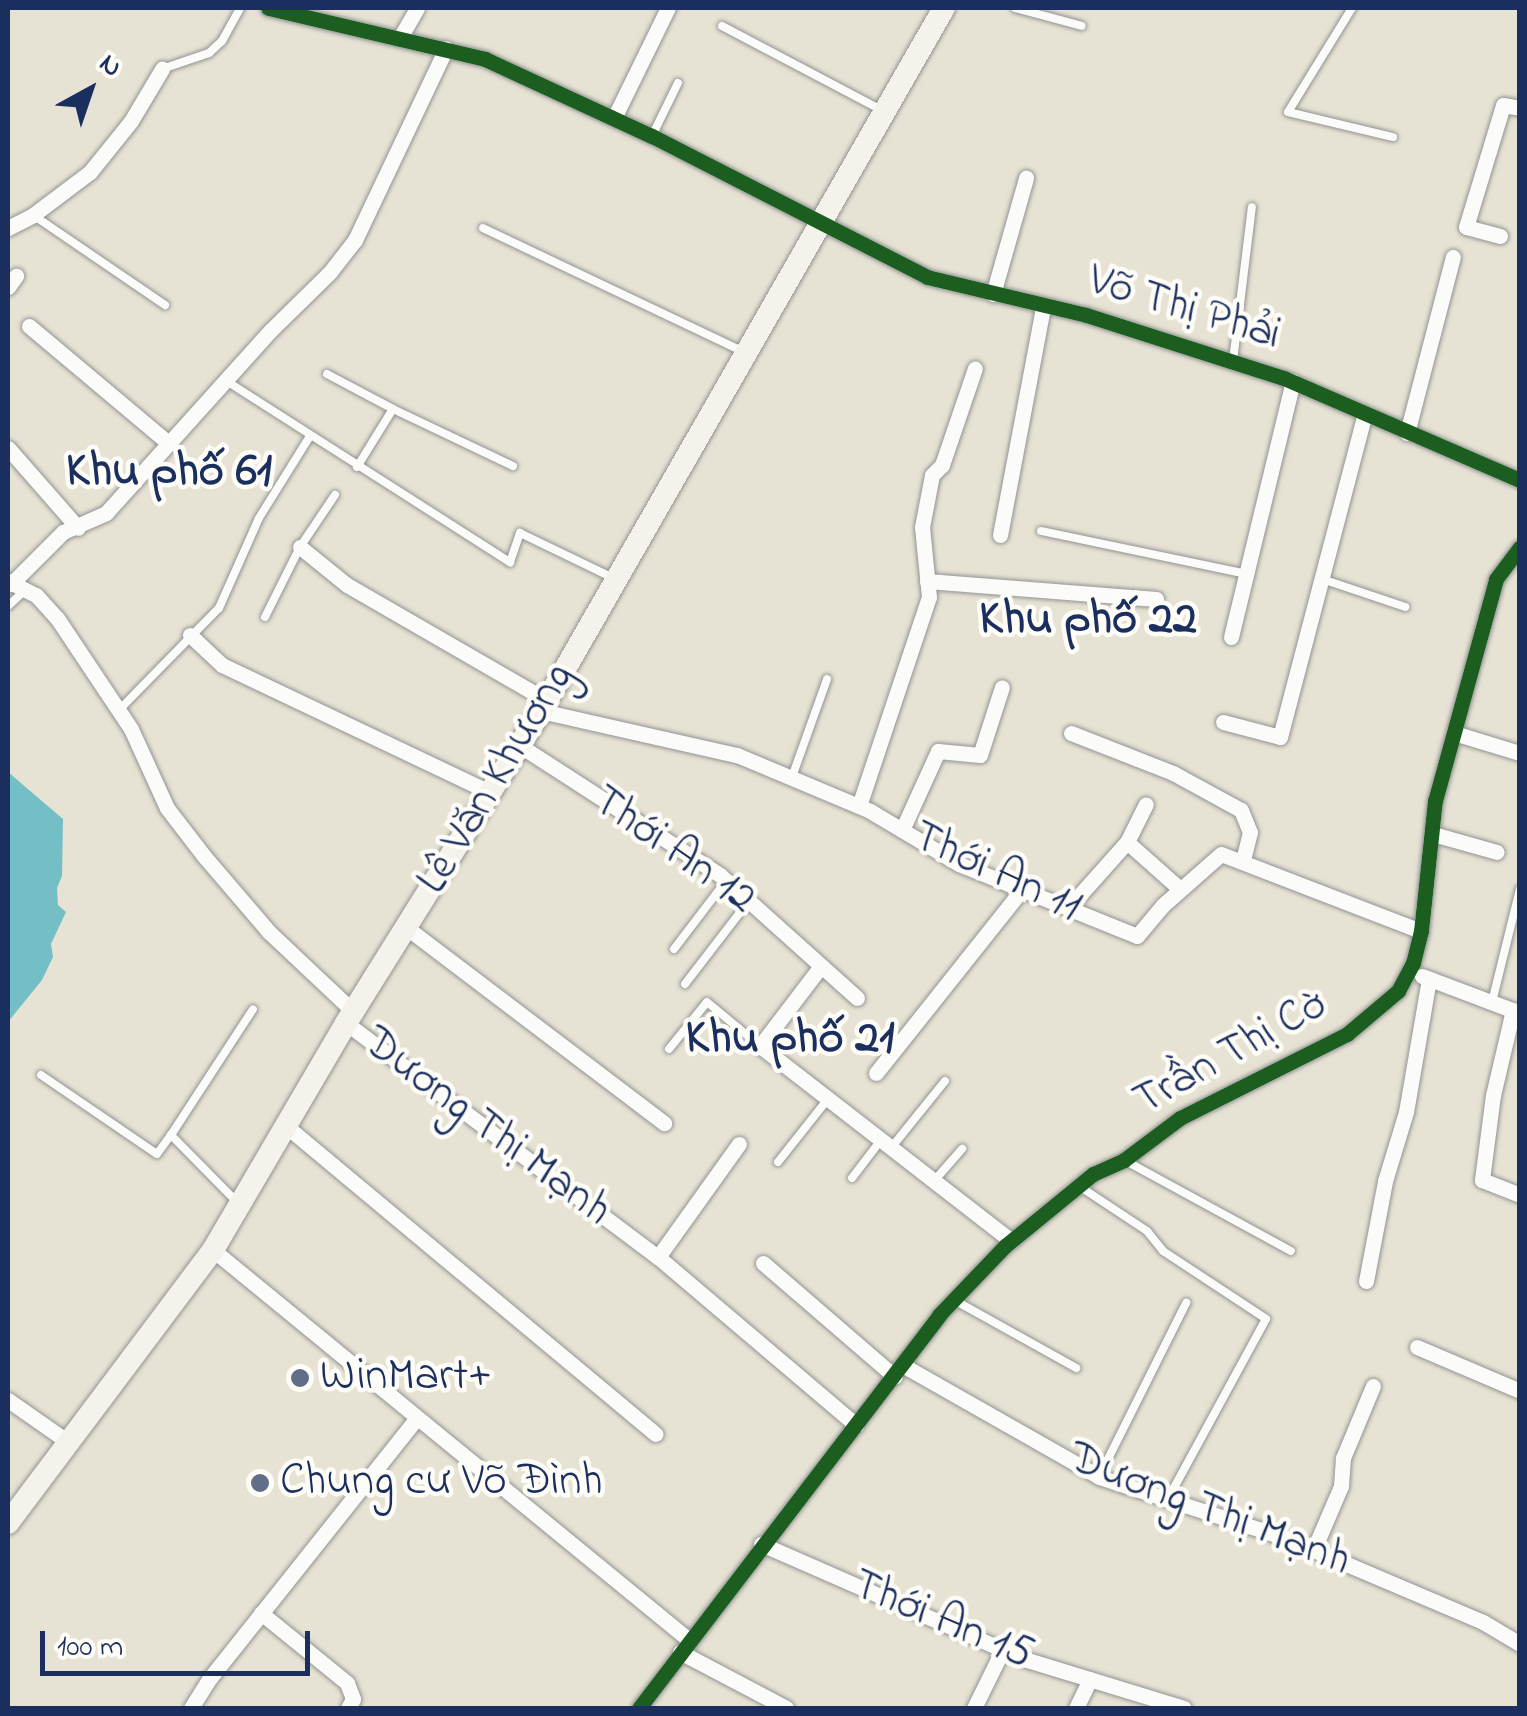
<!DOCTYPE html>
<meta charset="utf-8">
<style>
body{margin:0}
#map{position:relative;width:1527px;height:1716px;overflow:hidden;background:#e7e3d4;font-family:"Indie Flower",sans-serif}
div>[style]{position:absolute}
.water>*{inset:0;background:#73bfc5}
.roads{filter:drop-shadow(0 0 2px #929393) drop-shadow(0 0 2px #929393)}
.lane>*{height:8px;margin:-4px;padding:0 4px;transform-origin:4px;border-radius:4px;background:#fbfbf9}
.street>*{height:15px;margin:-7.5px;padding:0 7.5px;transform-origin:7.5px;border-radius:7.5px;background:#fbfbf9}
.secondary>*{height:22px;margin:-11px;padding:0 11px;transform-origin:11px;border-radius:11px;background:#f5f1eb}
.cycleway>*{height:15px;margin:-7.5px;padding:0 7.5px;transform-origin:7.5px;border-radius:7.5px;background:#1b5e20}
.dots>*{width:28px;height:28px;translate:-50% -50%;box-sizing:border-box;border:5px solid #fdfcf7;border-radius:50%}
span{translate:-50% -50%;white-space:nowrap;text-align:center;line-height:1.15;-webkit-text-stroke:9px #fdfcf7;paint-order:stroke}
.street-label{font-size:45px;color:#1b2f5e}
.poi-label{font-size:45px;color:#1b2f5e}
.left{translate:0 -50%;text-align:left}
.neighbourhood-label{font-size:48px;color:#1b2f5e;font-weight:700}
.frame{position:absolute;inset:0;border:10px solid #1b2f5e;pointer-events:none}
.north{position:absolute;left:40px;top:40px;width:100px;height:100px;-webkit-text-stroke:8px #fdfcf7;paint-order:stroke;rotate:40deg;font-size:28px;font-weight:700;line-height:40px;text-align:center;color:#1b2f5e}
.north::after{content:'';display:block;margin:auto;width:35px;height:45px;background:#1b2f5e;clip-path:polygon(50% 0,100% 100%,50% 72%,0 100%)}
.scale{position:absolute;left:40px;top:1631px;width:270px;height:45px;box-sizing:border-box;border:5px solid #1b2f5e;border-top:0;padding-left:12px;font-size:30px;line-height:35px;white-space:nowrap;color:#1b2f5e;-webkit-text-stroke:8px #fdfcf7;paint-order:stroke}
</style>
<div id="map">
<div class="water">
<div style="clip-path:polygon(8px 772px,63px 819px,62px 876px,57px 888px,58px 905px,66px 912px,51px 944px,53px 957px,42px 980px,8px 1022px)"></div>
</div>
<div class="roads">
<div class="lane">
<div style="left:1015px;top:8px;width:69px;rotate:15deg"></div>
<div style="left:1352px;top:8px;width:122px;rotate:121.6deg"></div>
<div style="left:1288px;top:112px;width:108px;rotate:13.4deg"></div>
<div style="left:722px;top:26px;width:180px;rotate:27.8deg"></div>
<div style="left:162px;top:69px;width:50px;rotate:-18.8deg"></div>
<div style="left:209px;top:53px;width:18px;rotate:-43deg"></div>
<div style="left:222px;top:41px;width:38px;rotate:-61deg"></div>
<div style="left:652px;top:136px;width:59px;rotate:-63.9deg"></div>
<div style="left:33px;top:215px;width:160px;rotate:34.3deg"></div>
<div style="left:483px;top:228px;width:287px;rotate:25.4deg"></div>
<div style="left:1233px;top:361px;width:155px;rotate:-83deg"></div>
<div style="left:327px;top:374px;width:75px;rotate:27.9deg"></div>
<div style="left:228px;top:382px;width:335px;rotate:32.6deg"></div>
<div style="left:510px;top:562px;width:31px;rotate:-71deg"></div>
<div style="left:520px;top:533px;width:101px;rotate:25.8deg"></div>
<div style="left:357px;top:467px;width:68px;rotate:-58.2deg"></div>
<div style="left:393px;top:409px;width:133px;rotate:25.4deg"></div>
<div style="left:1041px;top:531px;width:210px;rotate:11.8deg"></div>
<div style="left:1322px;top:579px;width:88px;rotate:18.6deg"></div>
<div style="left:8px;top:606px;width:23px;rotate:-43deg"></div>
<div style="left:265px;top:617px;width:78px;rotate:-63.4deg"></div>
<div style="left:300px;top:547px;width:63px;rotate:-56.1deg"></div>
<div style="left:118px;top:711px;width:144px;rotate:-45.6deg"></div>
<div style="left:219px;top:608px;width:98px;rotate:-66deg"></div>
<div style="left:259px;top:518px;width:97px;rotate:-58.1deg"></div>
<div style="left:792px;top:777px;width:104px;rotate:-70.3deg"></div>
<div style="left:674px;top:949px;width:86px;rotate:-52.6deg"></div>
<div style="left:685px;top:984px;width:105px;rotate:-52.4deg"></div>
<div style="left:1492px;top:1002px;width:116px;rotate:-76.1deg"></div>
<div style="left:669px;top:1049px;width:60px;rotate:-51deg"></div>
<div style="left:707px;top:1002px;width:69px;rotate:39.7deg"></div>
<div style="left:41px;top:1075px;width:140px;rotate:34.3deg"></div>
<div style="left:157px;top:1154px;width:24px;rotate:-54deg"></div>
<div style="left:891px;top:1148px;width:86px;rotate:-51.1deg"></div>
<div style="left:1124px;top:1160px;width:190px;rotate:28.6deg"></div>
<div style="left:778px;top:1162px;width:80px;rotate:-51.6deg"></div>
<div style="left:852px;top:1178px;width:48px;rotate:-52.7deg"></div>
<div style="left:934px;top:1181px;width:43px;rotate:-48.8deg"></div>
<div style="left:1079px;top:1186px;width:82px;rotate:33.5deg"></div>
<div style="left:1147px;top:1231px;width:26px;rotate:51deg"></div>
<div style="left:1163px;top:1251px;width:123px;rotate:33.4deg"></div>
<div style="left:1266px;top:1319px;width:205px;rotate:118.6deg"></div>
<div style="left:236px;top:1201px;width:93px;rotate:-134.6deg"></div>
<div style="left:171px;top:1135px;width:150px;rotate:-56.9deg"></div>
<div style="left:954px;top:1300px;width:140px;rotate:29.1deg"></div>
<div style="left:1099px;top:1477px;width:195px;rotate:-63.4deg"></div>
</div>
<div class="street">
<div style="left:268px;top:8px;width:223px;rotate:13.2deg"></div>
<div style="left:485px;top:59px;width:184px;rotate:24.8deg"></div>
<div style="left:652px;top:136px;width:309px;rotate:27.1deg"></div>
<div style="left:927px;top:277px;width:163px;rotate:13.4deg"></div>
<div style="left:1086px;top:315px;width:208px;rotate:17.7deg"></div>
<div style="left:1284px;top:378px;width:257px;rotate:23.4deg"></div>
<div style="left:401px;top:36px;width:32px;rotate:-60deg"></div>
<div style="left:614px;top:118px;width:123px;rotate:-63.9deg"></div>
<div style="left:8px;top:228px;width:28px;rotate:-27deg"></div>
<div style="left:33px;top:215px;width:71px;rotate:-37deg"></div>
<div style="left:90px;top:172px;width:65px;rotate:-51.2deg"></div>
<div style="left:131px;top:121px;width:61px;rotate:-59.2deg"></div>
<div style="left:1500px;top:236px;width:35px;rotate:-165deg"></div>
<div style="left:1466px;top:227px;width:127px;rotate:-73.1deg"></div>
<div style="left:1503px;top:105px;width:17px;rotate:10deg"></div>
<div style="left:8px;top:287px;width:14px;rotate:-54deg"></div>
<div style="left:993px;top:294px;width:121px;rotate:-74.1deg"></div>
<div style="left:29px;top:326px;width:180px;rotate:40deg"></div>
<div style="left:1407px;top:433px;width:182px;rotate:-75.4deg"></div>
<div style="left:8px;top:448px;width:106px;rotate:48.8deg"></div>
<div style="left:1000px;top:535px;width:232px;rotate:-79.3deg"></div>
<div style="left:300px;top:547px;width:60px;rotate:39deg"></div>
<div style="left:347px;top:585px;width:230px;rotate:30deg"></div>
<div style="left:8px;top:581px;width:31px;rotate:27deg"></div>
<div style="left:36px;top:595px;width:31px;rotate:48deg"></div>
<div style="left:57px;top:618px;width:133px;rotate:56.3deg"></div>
<div style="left:131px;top:729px;width:87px;rotate:65.5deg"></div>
<div style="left:167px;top:808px;width:61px;rotate:52.4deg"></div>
<div style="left:204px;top:856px;width:100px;rotate:49.5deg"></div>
<div style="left:269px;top:932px;width:117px;rotate:43.3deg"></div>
<div style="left:927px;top:581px;width:230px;rotate:4.5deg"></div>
<div style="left:11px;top:584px;width:74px;rotate:-45deg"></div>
<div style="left:63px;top:532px;width:47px;rotate:-23.8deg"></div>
<div style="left:106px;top:513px;width:246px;rotate:-48deg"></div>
<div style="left:271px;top:330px;width:83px;rotate:-44.5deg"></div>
<div style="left:330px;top:272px;width:41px;rotate:-52deg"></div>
<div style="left:355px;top:240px;width:212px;rotate:-64.6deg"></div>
<div style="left:190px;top:635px;width:44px;rotate:43.2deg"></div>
<div style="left:222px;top:665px;width:299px;rotate:25.4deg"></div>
<div style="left:1231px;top:637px;width:263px;rotate:-76.4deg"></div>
<div style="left:541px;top:711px;width:201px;rotate:12.7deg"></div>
<div style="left:737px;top:755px;width:144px;rotate:22.8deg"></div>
<div style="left:870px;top:811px;width:104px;rotate:30.8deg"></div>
<div style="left:959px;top:864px;width:192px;rotate:22deg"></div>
<div style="left:1137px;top:936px;width:40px;rotate:-50deg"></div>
<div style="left:1163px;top:905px;width:77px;rotate:-41.3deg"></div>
<div style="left:1221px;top:854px;width:214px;rotate:21.1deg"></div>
<div style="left:1223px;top:722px;width:59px;rotate:14.7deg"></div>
<div style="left:1280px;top:737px;width:334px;rotate:-75.3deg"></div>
<div style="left:1071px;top:733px;width:110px;rotate:21.4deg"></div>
<div style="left:1173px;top:773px;width:77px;rotate:28.6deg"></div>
<div style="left:1241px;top:810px;width:24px;rotate:68deg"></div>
<div style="left:1250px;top:832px;width:29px;rotate:104deg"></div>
<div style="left:1454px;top:733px;width:69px;rotate:16.9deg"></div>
<div style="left:519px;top:745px;width:239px;rotate:32.9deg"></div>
<div style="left:720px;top:875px;width:184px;rotate:41.9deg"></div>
<div style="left:859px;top:806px;width:220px;rotate:-71.5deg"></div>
<div style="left:929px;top:597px;width:70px;rotate:-95.7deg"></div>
<div style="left:922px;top:527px;width:53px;rotate:-79.1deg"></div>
<div style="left:932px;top:475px;width:14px;rotate:-45deg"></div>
<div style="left:942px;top:465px;width:102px;rotate:-71.2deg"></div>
<div style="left:902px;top:830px;width:87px;rotate:-65.5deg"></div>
<div style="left:938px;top:751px;width:42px;rotate:5.4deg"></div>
<div style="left:980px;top:755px;width:71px;rotate:-72.1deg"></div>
<div style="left:1433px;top:834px;width:66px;rotate:15.7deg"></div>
<div style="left:1127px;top:842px;width:71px;rotate:41.6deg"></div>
<div style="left:1069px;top:907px;width:87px;rotate:-48.3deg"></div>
<div style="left:1127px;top:842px;width:42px;rotate:-63.4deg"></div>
<div style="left:407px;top:928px;width:323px;rotate:37.2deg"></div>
<div style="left:821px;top:966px;width:101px;rotate:127.3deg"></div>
<div style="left:760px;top:1046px;width:318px;rotate:37.8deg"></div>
<div style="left:1422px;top:976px;width:105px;rotate:20.7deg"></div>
<div style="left:1513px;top:1010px;width:87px;rotate:103.2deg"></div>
<div style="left:1493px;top:1095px;width:86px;rotate:97.4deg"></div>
<div style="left:1482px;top:1180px;width:41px;rotate:21.5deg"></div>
<div style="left:346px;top:1023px;width:390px;rotate:36.9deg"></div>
<div style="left:658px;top:1257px;width:260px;rotate:40.3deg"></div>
<div style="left:876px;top:1073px;width:238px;rotate:-51.5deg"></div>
<div style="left:286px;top:1126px;width:481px;rotate:39.8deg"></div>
<div style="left:213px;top:1250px;width:615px;rotate:39.33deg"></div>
<div style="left:658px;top:1257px;width:139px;rotate:-54.4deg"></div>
<div style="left:763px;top:1263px;width:174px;rotate:40.8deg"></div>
<div style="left:1366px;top:1281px;width:102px;rotate:-79.2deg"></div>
<div style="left:1385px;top:1181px;width:72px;rotate:-73.1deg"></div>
<div style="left:1406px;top:1112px;width:135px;rotate:-80.2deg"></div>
<div style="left:1417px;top:1347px;width:112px;rotate:23.1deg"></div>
<div style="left:904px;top:1366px;width:224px;rotate:29.6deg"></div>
<div style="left:1099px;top:1477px;width:194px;rotate:18.1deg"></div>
<div style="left:1283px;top:1537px;width:217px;rotate:23deg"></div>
<div style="left:1483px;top:1622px;width:43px;rotate:30.7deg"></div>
<div style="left:8px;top:1400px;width:73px;rotate:35deg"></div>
<div style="left:761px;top:1544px;width:287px;rotate:23.6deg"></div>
<div style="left:1024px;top:1659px;width:167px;rotate:17deg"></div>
<div style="left:1314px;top:1549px;width:69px;rotate:-66.8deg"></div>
<div style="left:1341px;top:1486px;width:28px;rotate:-86deg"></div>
<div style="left:1343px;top:1458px;width:78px;rotate:-67.4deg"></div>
<div style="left:261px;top:1613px;width:111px;rotate:39.1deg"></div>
<div style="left:347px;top:1683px;width:17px;rotate:69deg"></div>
<div style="left:353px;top:1699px;width:10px;rotate:119deg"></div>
<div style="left:680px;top:1652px;width:120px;rotate:27.8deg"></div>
<div style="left:191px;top:1708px;width:36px;rotate:-58deg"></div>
<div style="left:210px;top:1678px;width:332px;rotate:-51.5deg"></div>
<div style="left:639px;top:1708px;width:494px;rotate:-52.6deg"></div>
<div style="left:939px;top:1315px;width:95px;rotate:-46.3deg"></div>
<div style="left:1005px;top:1246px;width:114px;rotate:-39.3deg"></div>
<div style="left:1093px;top:1174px;width:34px;rotate:-24deg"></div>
<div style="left:1124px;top:1160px;width:70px;rotate:-36.9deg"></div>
<div style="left:1180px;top:1118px;width:187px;rotate:-26.7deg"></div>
<div style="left:1347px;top:1034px;width:67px;rotate:-40.1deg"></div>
<div style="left:1398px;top:991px;width:32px;rotate:-62deg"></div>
<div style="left:1413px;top:963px;width:33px;rotate:-76deg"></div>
<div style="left:1421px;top:931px;width:131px;rotate:-83.9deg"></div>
<div style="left:1435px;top:801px;width:230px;rotate:-74.6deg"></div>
<div style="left:1496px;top:579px;width:40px;rotate:-53deg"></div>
<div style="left:974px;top:1708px;width:66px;rotate:-63.8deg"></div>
<div style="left:1076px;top:1708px;width:32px;rotate:-64deg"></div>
</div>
<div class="secondary">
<div style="left:8px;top:1523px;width:341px;rotate:-53.1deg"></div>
<div style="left:213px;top:1250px;width:263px;rotate:-59.6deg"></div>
<div style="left:346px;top:1023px;width:368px;rotate:-58deg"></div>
<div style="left:541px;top:711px;width:810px;rotate:-60.18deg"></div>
</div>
</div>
<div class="cycleway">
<div style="left:268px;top:8px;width:223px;rotate:13.2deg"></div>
<div style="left:485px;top:59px;width:184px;rotate:24.8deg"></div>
<div style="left:652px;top:136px;width:309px;rotate:27.1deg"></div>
<div style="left:927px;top:277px;width:163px;rotate:13.4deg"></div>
<div style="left:1086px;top:315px;width:208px;rotate:17.7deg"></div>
<div style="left:1284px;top:378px;width:257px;rotate:23.4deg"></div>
<div style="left:639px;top:1708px;width:494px;rotate:-52.6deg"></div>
<div style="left:939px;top:1315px;width:95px;rotate:-46.3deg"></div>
<div style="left:1005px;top:1246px;width:114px;rotate:-39.3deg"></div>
<div style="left:1093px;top:1174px;width:34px;rotate:-24deg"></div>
<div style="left:1124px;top:1160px;width:70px;rotate:-36.9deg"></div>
<div style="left:1180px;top:1118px;width:187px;rotate:-26.7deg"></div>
<div style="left:1347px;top:1034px;width:67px;rotate:-40.1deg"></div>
<div style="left:1398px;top:991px;width:32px;rotate:-62deg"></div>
<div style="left:1413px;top:963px;width:33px;rotate:-76deg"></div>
<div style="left:1421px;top:931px;width:131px;rotate:-83.9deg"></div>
<div style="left:1435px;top:801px;width:230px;rotate:-74.6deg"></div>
<div style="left:1496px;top:579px;width:40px;rotate:-53deg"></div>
</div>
<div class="dots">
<div style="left:300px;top:1378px;background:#626e87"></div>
<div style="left:260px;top:1483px;background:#626e87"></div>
</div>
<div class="street-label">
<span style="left:1184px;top:309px;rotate:17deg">Võ Thị Phải</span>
<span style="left:497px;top:779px;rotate:-59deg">Lê Văn Khương</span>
<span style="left:673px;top:851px;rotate:35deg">Thới An 12</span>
<span style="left:996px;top:873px;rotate:25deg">Thới An 11</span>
<span style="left:1231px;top:1054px;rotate:-29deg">Trần Thị Cờ</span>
<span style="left:486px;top:1128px;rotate:37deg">Dương Thị Mạnh</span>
<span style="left:1209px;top:1511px;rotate:21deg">Dương Thị Mạnh</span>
<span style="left:942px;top:1621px;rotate:23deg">Thới An 15</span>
</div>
<div class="poi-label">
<span class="left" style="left:320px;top:1378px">WinMart+</span>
<span class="left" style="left:280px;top:1483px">Chung cư Võ Đình</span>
</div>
<div class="neighbourhood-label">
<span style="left:169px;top:473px">Khu phố 61</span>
<span style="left:1088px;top:621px">Khu phố 22</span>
<span style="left:790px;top:1040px">Khu phố 21</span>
</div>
<div class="frame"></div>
<div class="north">N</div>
<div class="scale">100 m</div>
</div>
